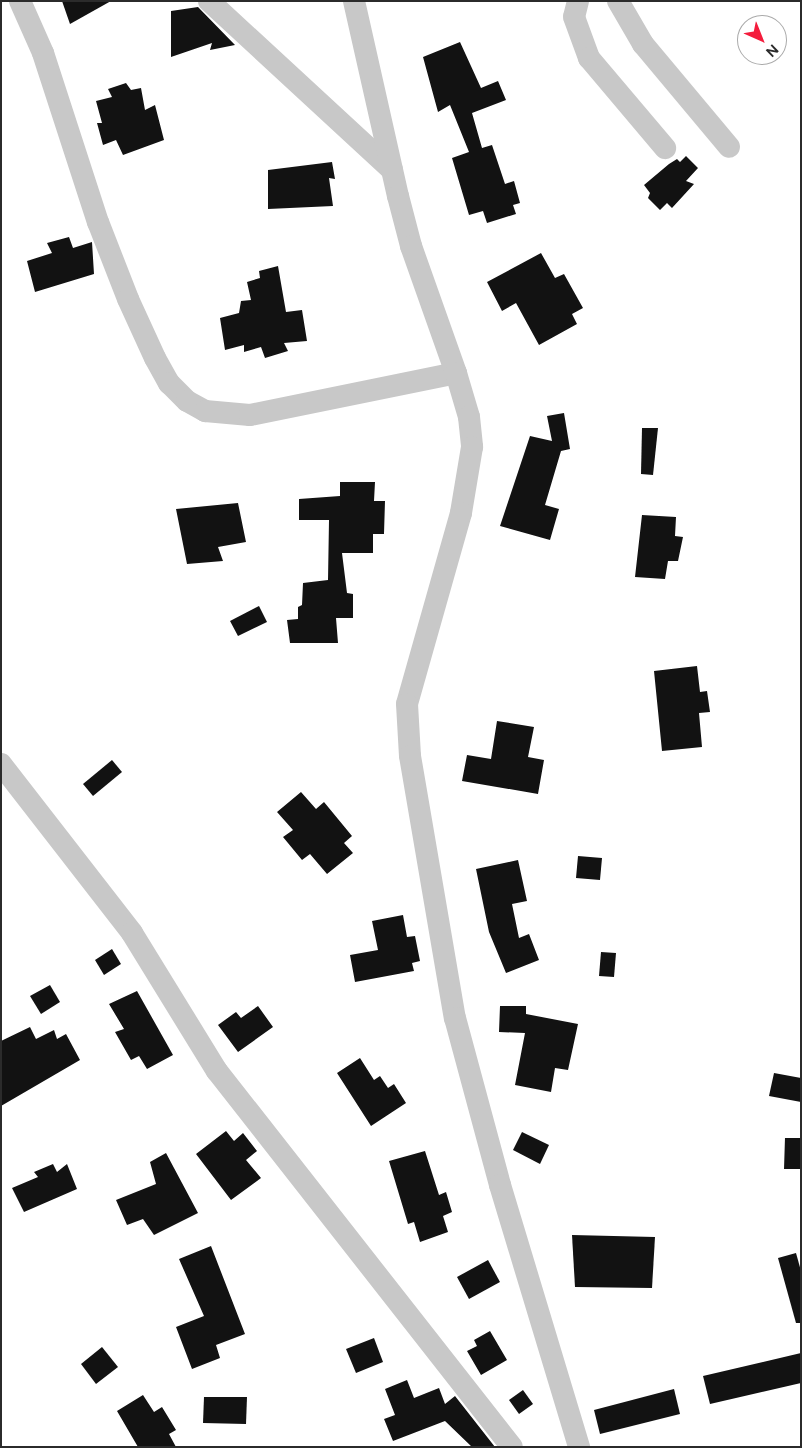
<!DOCTYPE html>
<style>
body{margin:0}
#map{position:relative;width:802px;height:1448px;overflow:hidden;background:#fff;font-family:Figtree,sans-serif}
div>[style]{position:absolute}
.building>*{inset:0;background:#121212}
.minor>*{height:22px;margin:-11px;padding:0 11px;transform-origin:11px;border-radius:11px;background:#c8c8c8}
span{translate:-50% -50%;white-space:nowrap;text-align:center;line-height:1.15;-webkit-text-stroke:5px #fff;paint-order:stroke}
.frame{position:absolute;inset:0;border:2px solid #2b2b2b;pointer-events:none}
.north{position:absolute;left:737px;top:15px;width:50px;height:50px;box-sizing:border-box;background:#fff;border:1px solid #aaa;border-radius:50%;rotate:136deg;font-size:14px;font-weight:700;line-height:20px;text-align:center;color:#2b2b2b}
.north::after{content:'';display:block;margin:auto;width:18px;height:22px;background:#f41c3c;clip-path:polygon(50% 0,100% 100%,50% 72%,0 100%)}
</style>
<div id="map">
<div class="building">
<div style="clip-path:polygon(62px 1px,111px 1px,70px 24px)"></div>
<div style="clip-path:polygon(198px 7px,235px 45px,210px 50px,212px 43px,171px 57px,171px 11px)"></div>
<div style="clip-path:polygon(460px 42px,481px 88px,498px 81px,506px 100px,472px 113px,482px 148px,492px 145px,505px 184px,514px 181px,520px 203px,513px 205px,516px 214px,487px 223px,483px 211px,469px 215px,452px 158px,469px 152px,450px 105px,438px 112px,423px 57px)"></div>
<div style="clip-path:polygon(126px 83px,131px 90px,141px 88px,145px 110px,155px 105px,164px 140px,123px 155px,116px 140px,103px 145px,97px 123px,102px 123px,96px 101px,112px 97px,108px 89px)"></div>
<div style="clip-path:polygon(686px 156px,698px 168px,686px 181px,694px 184px,672px 208px,667px 203px,660px 210px,648px 198px,650px 193px,644px 185px,669px 164px,677px 159px,680px 162px)"></div>
<div style="clip-path:polygon(332px 162px,335px 179px,329px 178px,333px 206px,268px 209px,268px 170px)"></div>
<div style="clip-path:polygon(69px 237px,73px 248px,92px 242px,94px 274px,35px 292px,27px 261px,52px 253px,47px 243px)"></div>
<div style="clip-path:polygon(541px 253px,555px 278px,564px 274px,583px 308px,572px 314px,577px 324px,539px 345px,516px 303px,502px 311px,487px 282px)"></div>
<div style="clip-path:polygon(278px 266px,286px 312px,302px 310px,307px 341px,284px 343px,288px 351px,265px 358px,261px 347px,244px 352px,244px 345px,225px 350px,220px 318px,239px 313px,241px 301px,251px 300px,247px 282px,260px 278px,259px 271px)"></div>
<div style="clip-path:polygon(564px 413px,570px 449px,561px 451px,545px 505px,559px 509px,550px 540px,500px 526px,530px 436px,552px 441px,547px 416px)"></div>
<div style="clip-path:polygon(642px 428px,658px 428px,653px 475px,641px 474px)"></div>
<div style="clip-path:polygon(340px 482px,375px 482px,374px 501px,385px 501px,384px 534px,373px 534px,373px 553px,342px 553px,347px 593px,353px 594px,353px 618px,336px 618px,338px 643px,290px 643px,287px 620px,298px 619px,298px 607px,302px 605px,303px 583px,328px 580px,329px 520px,299px 520px,299px 499px,340px 496px)"></div>
<div style="clip-path:polygon(238px 503px,246px 542px,218px 547px,223px 561px,187px 564px,176px 509px)"></div>
<div style="clip-path:polygon(642px 515px,676px 517px,675px 536px,683px 537px,678px 561px,668px 561px,665px 579px,635px 577px)"></div>
<div style="clip-path:polygon(259px 606px,267px 622px,238px 636px,230px 621px)"></div>
<div style="clip-path:polygon(697px 666px,700px 692px,707px 691px,710px 712px,699px 713px,702px 747px,662px 751px,654px 671px)"></div>
<div style="clip-path:polygon(497px 721px,534px 727px,528px 757px,544px 760px,538px 794px,462px 781px,467px 755px,491px 759px)"></div>
<div style="clip-path:polygon(112px 760px,122px 772px,93px 796px,83px 784px)"></div>
<div style="clip-path:polygon(301px 792px,316px 809px,324px 802px,352px 836px,344px 843px,353px 853px,327px 874px,310px 854px,302px 860px,283px 837px,293px 830px,277px 812px)"></div>
<div style="clip-path:polygon(578px 856px,602px 858px,600px 880px,576px 878px)"></div>
<div style="clip-path:polygon(518px 860px,527px 901px,512px 904px,519px 938px,529px 934px,539px 960px,506px 973px,489px 932px,476px 869px)"></div>
<div style="clip-path:polygon(403px 915px,407px 937px,415px 936px,420px 961px,412px 963px,414px 971px,355px 982px,350px 955px,378px 950px,372px 921px)"></div>
<div style="clip-path:polygon(112px 949px,121px 964px,104px 975px,95px 960px)"></div>
<div style="clip-path:polygon(601px 952px,616px 953px,614px 977px,599px 976px)"></div>
<div style="clip-path:polygon(50px 985px,60px 1002px,41px 1014px,30px 996px)"></div>
<div style="clip-path:polygon(137px 991px,173px 1055px,147px 1069px,139px 1056px,131px 1060px,115px 1032px,124px 1029px,109px 1004px)"></div>
<div style="clip-path:polygon(258px 1006px,273px 1027px,238px 1052px,218px 1025px,236px 1012px,241px 1018px)"></div>
<div style="clip-path:polygon(500px 1006px,526px 1006px,526px 1014px,578px 1024px,568px 1070px,555px 1068px,551px 1092px,515px 1085px,525px 1033px,499px 1032px)"></div>
<div style="clip-path:polygon(30px 1027px,36px 1039px,54px 1030px,57px 1039px,66px 1034px,80px 1060px,1px 1106px,1px 1041px)"></div>
<div style="clip-path:polygon(360px 1058px,374px 1080px,380px 1076px,388px 1088px,394px 1084px,406px 1103px,371px 1126px,337px 1073px)"></div>
<div style="clip-path:polygon(774px 1073px,801px 1078px,801px 1102px,769px 1096px)"></div>
<div style="clip-path:polygon(226px 1131px,234px 1141px,243px 1133px,257px 1151px,246px 1160px,261px 1178px,231px 1200px,196px 1154px)"></div>
<div style="clip-path:polygon(522px 1132px,549px 1145px,540px 1164px,513px 1150px)"></div>
<div style="clip-path:polygon(785px 1138px,801px 1138px,801px 1169px,784px 1169px)"></div>
<div style="clip-path:polygon(425px 1151px,439px 1195px,446px 1192px,452px 1212px,443px 1216px,448px 1232px,420px 1242px,414px 1222px,408px 1224px,389px 1161px)"></div>
<div style="clip-path:polygon(166px 1153px,198px 1213px,154px 1235px,143px 1219px,127px 1225px,116px 1200px,156px 1184px,150px 1162px)"></div>
<div style="clip-path:polygon(53px 1164px,57px 1172px,67px 1164px,77px 1189px,24px 1212px,12px 1188px,38px 1177px,34px 1172px)"></div>
<div style="clip-path:polygon(572px 1235px,655px 1237px,652px 1288px,575px 1287px)"></div>
<div style="clip-path:polygon(211px 1246px,245px 1334px,216px 1345px,220px 1358px,192px 1369px,176px 1327px,204px 1316px,179px 1259px)"></div>
<div style="clip-path:polygon(796px 1253px,801px 1271px,801px 1323px,796px 1323px,778px 1258px)"></div>
<div style="clip-path:polygon(488px 1260px,500px 1282px,469px 1299px,457px 1277px)"></div>
<div style="clip-path:polygon(490px 1331px,507px 1360px,481px 1375px,467px 1351px,477px 1346px,474px 1340px)"></div>
<div style="clip-path:polygon(374px 1338px,383px 1362px,356px 1373px,346px 1349px)"></div>
<div style="clip-path:polygon(102px 1347px,118px 1367px,96px 1384px,81px 1364px)"></div>
<div style="clip-path:polygon(801px 1353px,801px 1383px,710px 1404px,703px 1376px)"></div>
<div style="clip-path:polygon(407px 1380px,414px 1398px,439px 1388px,445px 1404px,455px 1396px,495px 1447px,472px 1447px,445px 1421px,393px 1441px,384px 1419px,395px 1415px,385px 1389px)"></div>
<div style="clip-path:polygon(674px 1389px,680px 1414px,600px 1434px,594px 1410px)"></div>
<div style="clip-path:polygon(523px 1390px,533px 1404px,519px 1414px,509px 1400px)"></div>
<div style="clip-path:polygon(143px 1395px,154px 1412px,162px 1407px,176px 1430px,169px 1434px,176px 1447px,138px 1447px,117px 1411px)"></div>
<div style="clip-path:polygon(204px 1397px,247px 1397px,246px 1424px,203px 1423px)"></div>
</div>
<div class="minor">
<div style="left:20px;top:1px;width:57px;rotate:66.1deg"></div>
<div style="left:43px;top:53px;width:178px;rotate:72deg"></div>
<div style="left:98px;top:222px;width:83px;rotate:68.7deg"></div>
<div style="left:128px;top:299px;width:65px;rotate:65.4deg"></div>
<div style="left:155px;top:358px;width:29px;rotate:61deg"></div>
<div style="left:169px;top:383px;width:25px;rotate:45deg"></div>
<div style="left:187px;top:401px;width:21px;rotate:29deg"></div>
<div style="left:205px;top:411px;width:45px;rotate:5.1deg"></div>
<div style="left:250px;top:415px;width:210px;rotate:-11.5deg"></div>
<div style="left:209px;top:1px;width:249px;rotate:42.7deg"></div>
<div style="left:354px;top:1px;width:200px;rotate:77.3deg"></div>
<div style="left:398px;top:196px;width:52px;rotate:75.4deg"></div>
<div style="left:411px;top:246px;width:135px;rotate:70.5deg"></div>
<div style="left:456px;top:373px;width:46px;rotate:73.5deg"></div>
<div style="left:469px;top:417px;width:30px;rotate:84deg"></div>
<div style="left:472px;top:447px;width:67px;rotate:99.5deg"></div>
<div style="left:461px;top:513px;width:198px;rotate:105.8deg"></div>
<div style="left:407px;top:704px;width:52px;rotate:86.7deg"></div>
<div style="left:410px;top:756px;width:266px;rotate:80.3deg"></div>
<div style="left:455px;top:1018px;width:173px;rotate:74.9deg"></div>
<div style="left:500px;top:1185px;width:274px;rotate:73.2deg"></div>
<div style="left:578px;top:1px;width:16px;rotate:104deg"></div>
<div style="left:574px;top:17px;width:44px;rotate:69.9deg"></div>
<div style="left:589px;top:58px;width:118px;rotate:49.8deg"></div>
<div style="left:618px;top:1px;width:50px;rotate:59.8deg"></div>
<div style="left:643px;top:44px;width:134px;rotate:50.1deg"></div>
<div style="left:1px;top:764px;width:214px;rotate:52.2deg"></div>
<div style="left:132px;top:933px;width:162px;rotate:58.4deg"></div>
<div style="left:217px;top:1071px;width:478px;rotate:51.9deg"></div>
</div>
<div class="frame"></div>
<div class="north">N</div>
</div>
